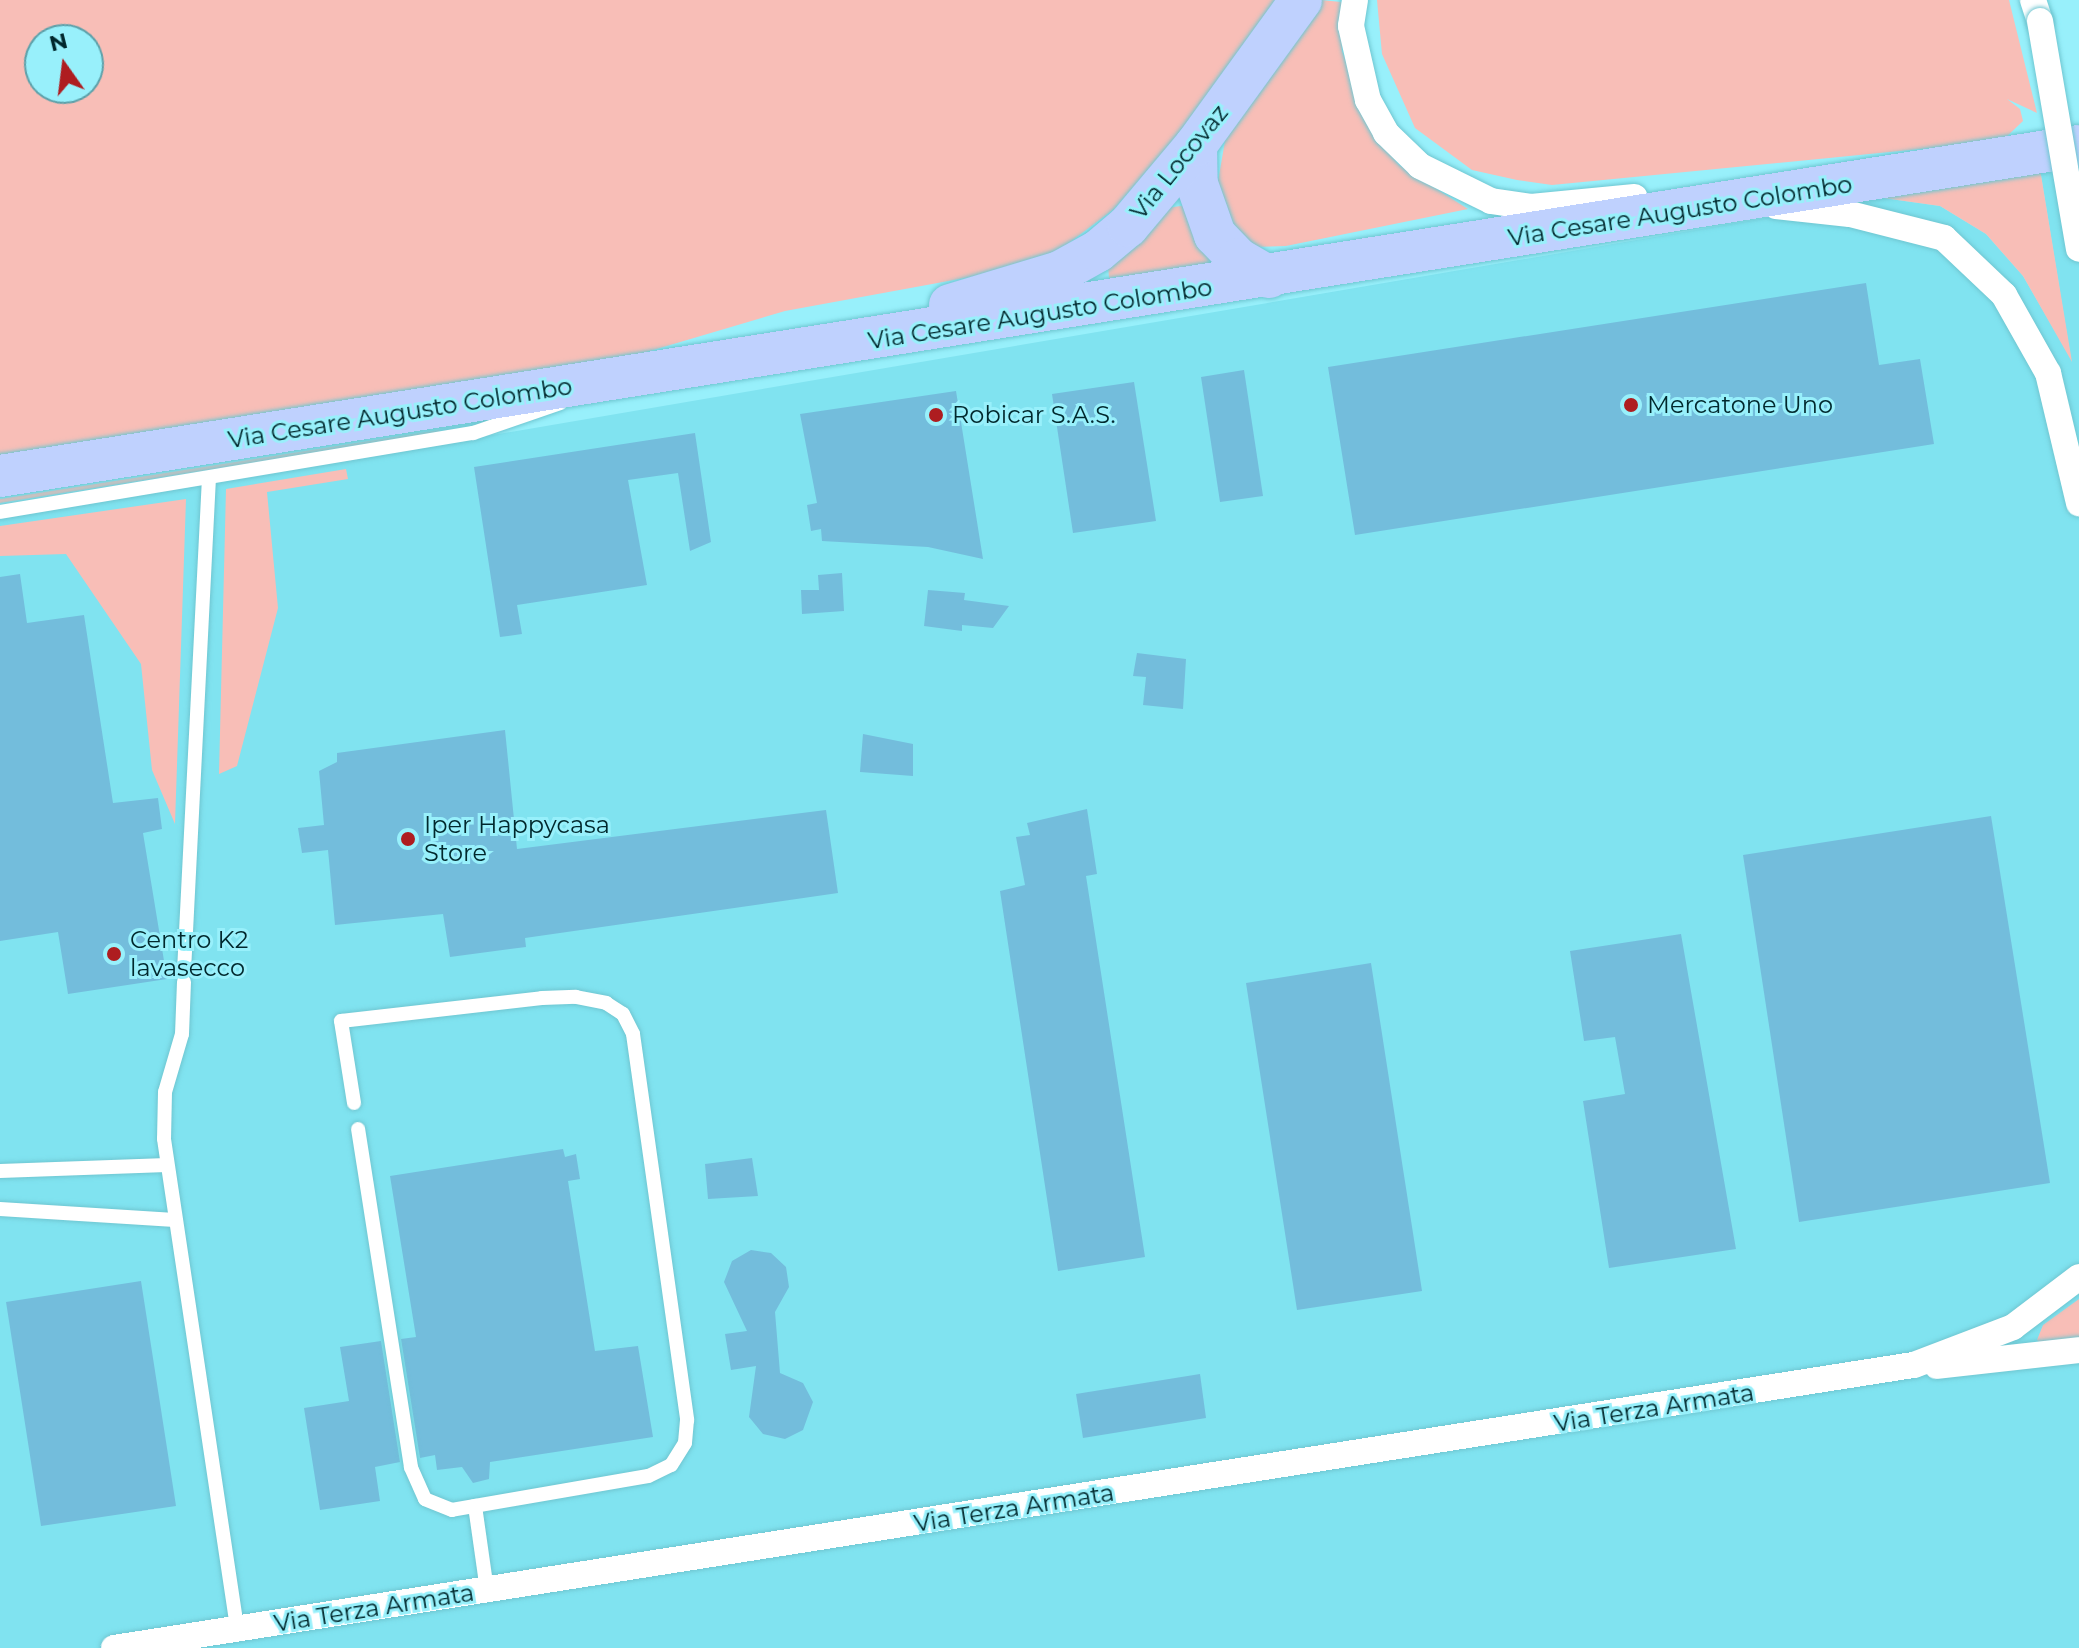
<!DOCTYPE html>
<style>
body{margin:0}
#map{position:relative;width:2079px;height:1648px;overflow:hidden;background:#98f0fb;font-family:Montserrat,sans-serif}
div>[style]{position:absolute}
.built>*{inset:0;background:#80e3f0}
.green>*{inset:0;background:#f8beb7}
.building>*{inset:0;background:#73bddc}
.roads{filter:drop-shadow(0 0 2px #6fc6d1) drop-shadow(0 0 2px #6fc6d1)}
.service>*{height:14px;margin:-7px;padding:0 7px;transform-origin:7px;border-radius:7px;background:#fff}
.minor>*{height:26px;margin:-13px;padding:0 13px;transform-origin:13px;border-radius:13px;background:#fff}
.primary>*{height:42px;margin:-21px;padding:0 21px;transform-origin:21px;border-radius:21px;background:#bfd1fe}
.bridges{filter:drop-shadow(0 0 2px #6fc6d1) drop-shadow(0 0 2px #6fc6d1)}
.minor-bridge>*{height:26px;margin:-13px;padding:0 13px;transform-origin:13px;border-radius:13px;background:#fff}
.dots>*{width:22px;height:22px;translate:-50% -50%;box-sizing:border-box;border:4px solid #98f0fb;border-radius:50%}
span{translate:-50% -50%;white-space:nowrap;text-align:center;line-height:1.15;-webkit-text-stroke:6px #98f0fb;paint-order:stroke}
.street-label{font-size:24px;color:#01282d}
.poi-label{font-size:24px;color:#01282d}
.left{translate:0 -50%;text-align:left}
.north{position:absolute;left:24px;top:24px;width:80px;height:80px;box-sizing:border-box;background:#98f0fb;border:2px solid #5ca0a9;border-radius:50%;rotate:346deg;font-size:22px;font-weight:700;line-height:32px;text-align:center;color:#01282d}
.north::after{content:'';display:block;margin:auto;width:28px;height:36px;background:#ae1d20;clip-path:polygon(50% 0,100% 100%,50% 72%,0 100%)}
</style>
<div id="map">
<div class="built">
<div style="clip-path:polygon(2079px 163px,2079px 1648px,0 1648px,0 519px,1883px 198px,1940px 206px,1986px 234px,2023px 276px,2071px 359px,2040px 169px)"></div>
</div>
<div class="green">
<div style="clip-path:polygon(evenodd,0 0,1277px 0,1177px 136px,1114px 209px,1041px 264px,785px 311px,633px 356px,0 456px,0 0,40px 40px,88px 40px,88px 88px,40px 88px,40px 40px)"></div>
<div style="clip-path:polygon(1321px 0,1341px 2px,1342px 51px,1373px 134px,1399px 165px,1468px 209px,1286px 246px,1250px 247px,1232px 233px,1217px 187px,1226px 135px)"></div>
<div style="clip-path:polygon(1377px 0,2009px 0,2037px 113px,2007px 99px,2020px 109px,2023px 121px,2002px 141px,1552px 185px,1517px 180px,1472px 170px,1415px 128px,1382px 54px)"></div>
<div style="clip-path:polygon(2040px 169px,2072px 362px,2023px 276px,1986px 234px,1940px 206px,1883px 198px)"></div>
<div style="clip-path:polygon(1187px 205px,1215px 259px,1210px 266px,1109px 278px,1108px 265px,1167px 208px)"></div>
<div style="clip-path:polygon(439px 430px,440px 433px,0 503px,0 499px)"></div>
<div style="clip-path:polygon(346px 469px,348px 479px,267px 492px,278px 608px,237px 766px,219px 774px,226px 489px)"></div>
<div style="clip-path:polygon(186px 499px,175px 824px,152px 770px,141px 664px,66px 554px,0 556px,0 526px)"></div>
<div style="clip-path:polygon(2079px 1299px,2079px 1340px,2046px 1348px,2037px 1340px,2043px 1325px)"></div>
</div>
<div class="building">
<div style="clip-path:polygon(1866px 283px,1879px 365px,1920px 359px,1934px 444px,1355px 535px,1328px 367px)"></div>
<div style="clip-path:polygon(1244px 370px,1263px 496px,1220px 502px,1201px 377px)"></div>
<div style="clip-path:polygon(1134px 382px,1156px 521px,1073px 533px,1052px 394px)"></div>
<div style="clip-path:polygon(956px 391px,983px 559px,928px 547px,822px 541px,821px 529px,811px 531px,807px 505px,817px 503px,800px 414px)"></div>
<div style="clip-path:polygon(695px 433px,711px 542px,690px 551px,678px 473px,628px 480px,647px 585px,517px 605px,522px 634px,500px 637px,474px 467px)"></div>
<div style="clip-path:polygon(842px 573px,844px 611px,802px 614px,801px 590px,819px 590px,818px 575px)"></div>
<div style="clip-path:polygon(20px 574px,27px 623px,84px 615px,113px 803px,158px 798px,162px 829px,143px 833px,167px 979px,68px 994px,58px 932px,0 941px,0 577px)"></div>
<div style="clip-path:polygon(928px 590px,965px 593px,964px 600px,1009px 606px,993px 628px,962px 625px,962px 631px,924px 626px)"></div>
<div style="clip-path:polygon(1137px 653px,1186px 659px,1183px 709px,1143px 705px,1146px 677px,1133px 676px)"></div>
<div style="clip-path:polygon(505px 730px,517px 849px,826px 810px,838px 893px,525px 938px,526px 947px,450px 957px,443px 914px,335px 925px,328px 850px,302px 853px,298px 828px,324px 825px,319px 771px,337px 762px,337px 753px)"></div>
<div style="clip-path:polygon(863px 734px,913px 744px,913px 776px,860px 772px)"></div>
<div style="clip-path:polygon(1087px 809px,1097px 874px,1086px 876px,1145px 1257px,1058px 1271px,1000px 891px,1025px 885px,1016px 837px,1030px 835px,1027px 823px)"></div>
<div style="clip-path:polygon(1991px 816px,2050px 1183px,1799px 1222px,1743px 855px)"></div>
<div style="clip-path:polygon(1681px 934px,1736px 1249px,1609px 1268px,1583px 1101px,1625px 1094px,1615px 1037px,1584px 1041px,1570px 951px)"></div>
<div style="clip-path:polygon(1371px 963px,1422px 1291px,1297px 1310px,1246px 983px)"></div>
<div style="clip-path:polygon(563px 1149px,565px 1157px,576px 1154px,580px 1179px,568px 1181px,595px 1351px,638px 1346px,653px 1437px,490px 1462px,489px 1479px,473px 1483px,462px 1467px,437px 1470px,435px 1455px,420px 1458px,401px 1339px,416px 1337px,390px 1176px)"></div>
<div style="clip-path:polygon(752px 1158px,758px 1196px,708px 1199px,705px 1164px)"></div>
<div style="clip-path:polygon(751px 1250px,771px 1253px,786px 1267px,789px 1287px,775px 1312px,780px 1373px,803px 1383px,813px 1402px,803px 1430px,785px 1439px,763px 1434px,749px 1417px,756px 1366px,731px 1370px,725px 1334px,747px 1331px,724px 1282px,732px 1261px)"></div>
<div style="clip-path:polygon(141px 1281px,176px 1506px,41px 1526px,6px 1302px)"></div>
<div style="clip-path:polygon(381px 1341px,400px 1462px,375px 1467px,380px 1501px,320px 1510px,304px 1408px,349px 1401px,340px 1347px)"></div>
<div style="clip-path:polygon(1200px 1374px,1206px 1418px,1083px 1438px,1076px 1394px)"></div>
</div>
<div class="roads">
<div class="service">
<div style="left:0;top:512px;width:480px;rotate:-9.5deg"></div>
<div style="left:473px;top:433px;width:92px;rotate:-19deg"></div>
<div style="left:184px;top:971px;width:492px;rotate:-87.1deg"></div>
<div style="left:184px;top:982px;width:52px;rotate:92.2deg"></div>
<div style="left:182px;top:1034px;width:60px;rotate:106.3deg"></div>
<div style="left:165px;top:1092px;width:47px;rotate:91.2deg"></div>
<div style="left:164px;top:1139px;width:495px;rotate:81.5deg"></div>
<div style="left:354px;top:1103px;width:83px;rotate:-99deg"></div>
<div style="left:341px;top:1021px;width:202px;rotate:-6.5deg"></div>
<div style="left:542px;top:998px;width:34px;rotate:-2deg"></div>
<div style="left:576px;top:997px;width:31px;rotate:11deg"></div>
<div style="left:606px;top:1003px;width:20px;rotate:33deg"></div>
<div style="left:623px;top:1014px;width:22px;rotate:63deg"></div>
<div style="left:633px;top:1034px;width:390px;rotate:82deg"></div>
<div style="left:687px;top:1420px;width:23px;rotate:95deg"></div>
<div style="left:685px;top:1443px;width:26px;rotate:122deg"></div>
<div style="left:671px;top:1465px;width:25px;rotate:154deg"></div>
<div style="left:648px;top:1476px;width:199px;rotate:170.2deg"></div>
<div style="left:452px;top:1510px;width:29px;rotate:-158deg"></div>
<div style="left:425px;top:1499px;width:35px;rotate:-114deg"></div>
<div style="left:411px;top:1467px;width:342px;rotate:-98.9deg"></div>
<div style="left:0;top:1171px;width:167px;rotate:-2.1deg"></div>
<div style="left:0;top:1209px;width:175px;rotate:3.6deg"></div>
<div style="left:475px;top:1506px;width:85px;rotate:81.9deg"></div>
</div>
<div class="minor">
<div style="left:1355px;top:0;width:26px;rotate:99deg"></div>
<div style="left:1351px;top:26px;width:76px;rotate:77.1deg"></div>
<div style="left:1368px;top:100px;width:38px;rotate:61deg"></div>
<div style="left:1386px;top:133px;width:47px;rotate:44.1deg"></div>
<div style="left:1420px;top:166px;width:79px;rotate:26.2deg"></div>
<div style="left:1491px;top:201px;width:40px;rotate:8.5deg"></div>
<div style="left:1531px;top:207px;width:104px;rotate:-5.5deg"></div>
<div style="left:2033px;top:0;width:22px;rotate:72deg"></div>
<div style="left:1776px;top:206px;width:74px;rotate:6.2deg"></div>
<div style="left:1850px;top:214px;width:97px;rotate:14.3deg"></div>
<div style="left:1944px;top:238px;width:83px;rotate:43.5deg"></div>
<div style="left:2004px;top:295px;width:90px;rotate:60.6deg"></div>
<div style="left:2048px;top:373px;width:134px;rotate:76.6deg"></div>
<div style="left:1937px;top:1366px;width:143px;rotate:-6.4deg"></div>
<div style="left:114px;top:1648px;width:1822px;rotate:-8.94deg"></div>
<div style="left:1914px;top:1365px;width:106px;rotate:-21deg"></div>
<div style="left:2013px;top:1327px;width:83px;rotate:-37.1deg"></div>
</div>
<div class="primary">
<div style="left:1196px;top:145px;width:39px;rotate:89deg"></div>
<div style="left:1197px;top:184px;width:54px;rotate:70.6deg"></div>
<div style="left:1215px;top:235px;width:33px;rotate:46deg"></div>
<div style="left:1238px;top:259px;width:36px;rotate:30deg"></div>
<div style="left:950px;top:305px;width:115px;rotate:-16.7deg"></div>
<div style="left:1060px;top:272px;width:43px;rotate:-28.9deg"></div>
<div style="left:1098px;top:251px;width:39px;rotate:-40deg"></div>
<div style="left:1128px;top:226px;width:106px;rotate:-50deg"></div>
<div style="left:1196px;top:145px;width:179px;rotate:-54.1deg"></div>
<div style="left:0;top:476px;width:2105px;rotate:-9.02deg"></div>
</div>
</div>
<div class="bridges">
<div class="minor-bridge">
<div style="left:2040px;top:21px;width:231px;rotate:80.3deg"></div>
</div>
</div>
<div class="dots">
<div style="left:1631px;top:405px;background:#ae1d20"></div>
<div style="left:936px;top:415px;background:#ae1d20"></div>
<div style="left:408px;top:839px;background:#ae1d20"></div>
<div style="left:114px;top:954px;background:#ae1d20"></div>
</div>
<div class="street-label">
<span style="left:1179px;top:162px;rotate:-51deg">Via Locovaz</span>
<span style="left:1680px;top:211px;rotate:-9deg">Via Cesare Augusto Colombo</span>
<span style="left:1040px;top:314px;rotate:-9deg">Via Cesare Augusto Colombo</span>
<span style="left:400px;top:413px;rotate:-9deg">Via Cesare Augusto Colombo</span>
<span style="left:1654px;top:1408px;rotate:-9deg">Via Terza Armata</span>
<span style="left:1014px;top:1508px;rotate:-9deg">Via Terza Armata</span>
<span style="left:374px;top:1608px;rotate:-9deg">Via Terza Armata</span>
</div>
<div class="poi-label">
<span class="left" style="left:1647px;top:405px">Mercatone Uno</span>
<span class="left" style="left:952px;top:415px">Robicar S.A.S.</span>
<span class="left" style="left:424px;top:839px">Iper Happycasa<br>Store</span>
<span class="left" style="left:130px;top:954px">Centro K2<br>lavasecco</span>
</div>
<div class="north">N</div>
</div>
